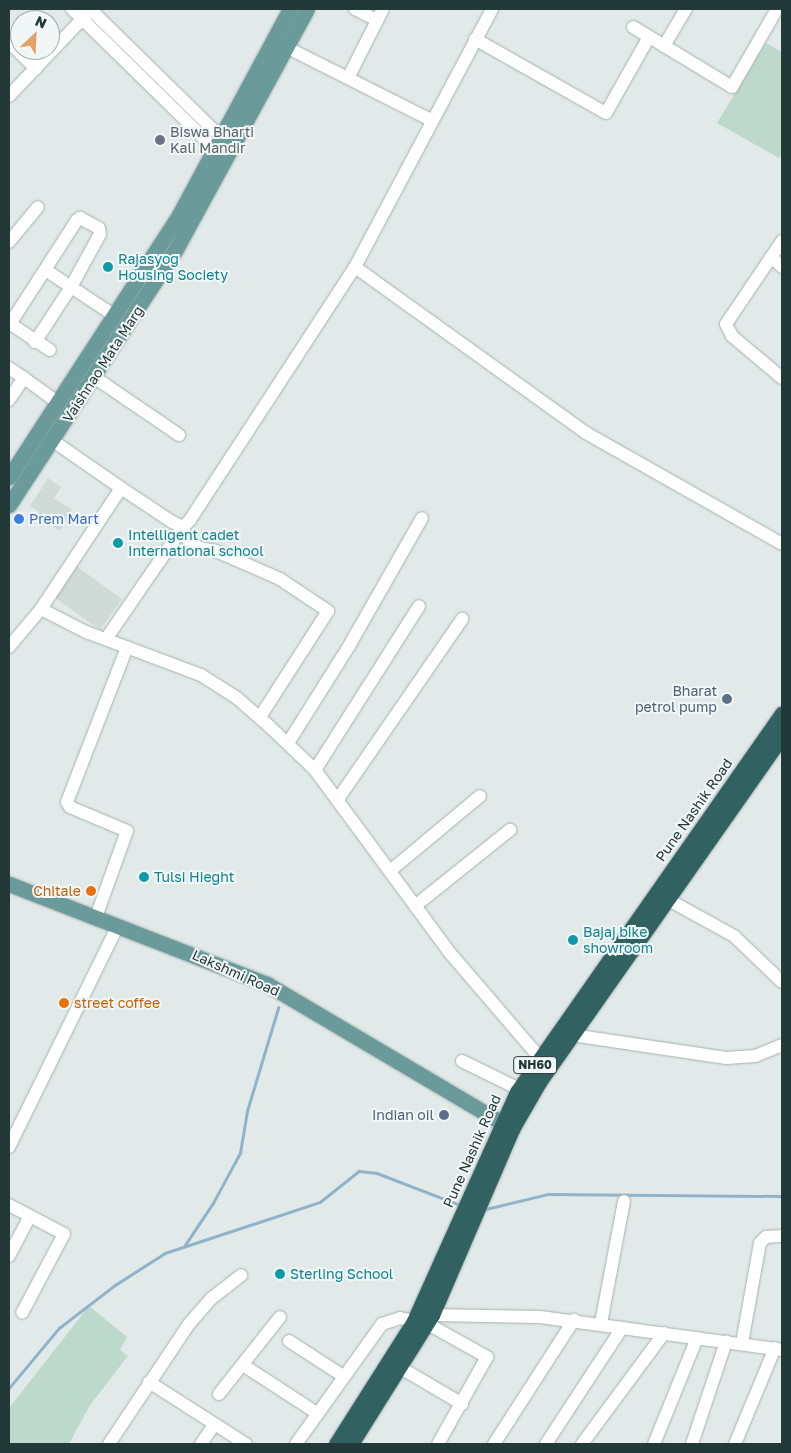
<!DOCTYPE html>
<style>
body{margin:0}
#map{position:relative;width:791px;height:1453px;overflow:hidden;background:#e1eae8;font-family:"Golos Text",sans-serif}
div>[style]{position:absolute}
.built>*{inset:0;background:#d0dad7}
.green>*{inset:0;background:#bcd9cb}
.stream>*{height:2.5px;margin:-1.25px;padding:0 1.25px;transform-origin:1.25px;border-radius:1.25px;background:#8fb3ca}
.roads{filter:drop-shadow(0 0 1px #a4b1b0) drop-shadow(0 0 1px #a4b1b0)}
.minor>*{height:12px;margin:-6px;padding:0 6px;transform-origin:6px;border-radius:6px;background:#fff}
.major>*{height:15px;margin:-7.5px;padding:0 7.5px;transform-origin:7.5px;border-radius:7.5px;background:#6a9b9a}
.highway>*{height:15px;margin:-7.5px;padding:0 7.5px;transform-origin:7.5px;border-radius:7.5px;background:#326162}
.dots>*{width:14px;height:14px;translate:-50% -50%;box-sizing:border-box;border:2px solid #f1f7f6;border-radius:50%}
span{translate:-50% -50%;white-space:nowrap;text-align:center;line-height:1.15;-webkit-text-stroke:4px #f1f7f6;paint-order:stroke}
.shield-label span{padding:1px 4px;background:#f1f7f6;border:1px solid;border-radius:4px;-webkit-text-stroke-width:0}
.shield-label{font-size:12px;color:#233938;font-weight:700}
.worship-label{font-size:14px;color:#5b616d}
.left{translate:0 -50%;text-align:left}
.culture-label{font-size:14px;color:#0d838f}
.street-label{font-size:14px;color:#233938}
.shop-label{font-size:14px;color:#366cbe}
.service-label{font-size:14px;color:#4e5e75}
.right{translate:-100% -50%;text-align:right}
.food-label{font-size:14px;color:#c56008}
.frame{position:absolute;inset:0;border:10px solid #233938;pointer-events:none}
.north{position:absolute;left:10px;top:10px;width:50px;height:50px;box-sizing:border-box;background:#f1f7f6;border:1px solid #9fabaa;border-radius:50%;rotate:25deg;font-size:14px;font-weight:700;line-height:20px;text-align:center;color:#233938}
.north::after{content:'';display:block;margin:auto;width:18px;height:22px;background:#e3a166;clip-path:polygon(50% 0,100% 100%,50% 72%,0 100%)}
</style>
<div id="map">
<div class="built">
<div style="clip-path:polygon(48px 478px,61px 487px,54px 499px,72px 509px,60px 531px,37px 515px,39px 512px,30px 506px)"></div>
<div style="clip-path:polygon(75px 565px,122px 599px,100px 630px,54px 597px)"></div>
</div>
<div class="green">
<div style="clip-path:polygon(766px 43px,782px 52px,782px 153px,779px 158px,717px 123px)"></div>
<div style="clip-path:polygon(89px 1306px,127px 1337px,120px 1350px,128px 1356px,90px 1405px,69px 1444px,9px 1444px,9px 1408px)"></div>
</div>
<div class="stream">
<div style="left:482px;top:1210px;width:68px;rotate:-13.6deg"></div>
<div style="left:548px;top:1194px;width:234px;rotate:0.5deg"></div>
<div style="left:185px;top:1245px;width:50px;rotate:-56.3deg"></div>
<div style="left:213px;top:1203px;width:57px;rotate:-61.6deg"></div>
<div style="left:240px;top:1153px;width:43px;rotate:-80.5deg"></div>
<div style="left:247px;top:1111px;width:108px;rotate:-73.2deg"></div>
<div style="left:9px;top:1388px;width:78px;rotate:-50.2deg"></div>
<div style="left:59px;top:1328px;width:71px;rotate:-37.5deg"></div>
<div style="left:115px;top:1285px;width:59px;rotate:-32.6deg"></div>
<div style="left:165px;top:1253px;width:163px;rotate:-18.2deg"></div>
<div style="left:320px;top:1202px;width:50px;rotate:-38.5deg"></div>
<div style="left:359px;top:1171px;width:18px;rotate:6deg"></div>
<div style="left:377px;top:1173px;width:89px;rotate:21.1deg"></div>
</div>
<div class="roads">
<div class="minor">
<div style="left:72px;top:9px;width:209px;rotate:44.4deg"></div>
<div style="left:90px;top:9px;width:193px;rotate:44.4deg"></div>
<div style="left:355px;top:9px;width:25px;rotate:27deg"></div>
<div style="left:633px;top:27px;width:116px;rotate:31.2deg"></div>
<div style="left:732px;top:87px;width:90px;rotate:-60deg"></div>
<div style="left:475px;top:39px;width:150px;rotate:29.5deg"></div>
<div style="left:606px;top:113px;width:87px;rotate:-60.5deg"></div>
<div style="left:9px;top:42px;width:38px;rotate:45deg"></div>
<div style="left:664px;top:46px;width:43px;rotate:-59.3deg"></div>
<div style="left:286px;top:47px;width:162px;rotate:26.7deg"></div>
<div style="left:348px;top:78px;width:77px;rotate:-63.1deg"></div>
<div style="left:9px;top:96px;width:115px;rotate:-46.4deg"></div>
<div style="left:782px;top:241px;width:100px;rotate:124deg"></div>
<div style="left:726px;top:324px;width:13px;rotate:63deg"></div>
<div style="left:732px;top:336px;width:65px;rotate:40deg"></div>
<div style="left:9px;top:242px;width:45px;rotate:-50.4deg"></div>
<div style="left:771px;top:257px;width:15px;rotate:42deg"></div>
<div style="left:355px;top:267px;width:284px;rotate:35.7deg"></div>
<div style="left:586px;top:433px;width:225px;rotate:29.5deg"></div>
<div style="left:47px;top:271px;width:82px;rotate:33.5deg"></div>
<div style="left:9px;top:323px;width:49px;rotate:33.4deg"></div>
<div style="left:10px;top:324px;width:124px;rotate:-57.2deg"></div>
<div style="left:77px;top:220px;width:4px;rotate:-34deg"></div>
<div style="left:80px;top:218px;width:21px;rotate:28deg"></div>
<div style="left:99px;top:228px;width:6px;rotate:81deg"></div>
<div style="left:100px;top:234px;width:60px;rotate:118.7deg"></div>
<div style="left:71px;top:287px;width:66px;rotate:123.2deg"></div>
<div style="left:9px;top:368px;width:18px;rotate:34deg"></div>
<div style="left:94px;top:377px;width:103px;rotate:34.3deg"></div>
<div style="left:9px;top:400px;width:27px;rotate:-56deg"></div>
<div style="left:24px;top:378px;width:41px;rotate:36deg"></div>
<div style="left:121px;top:488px;width:61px;rotate:33.7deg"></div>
<div style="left:172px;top:522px;width:12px;rotate:24deg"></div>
<div style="left:183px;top:527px;width:10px;rotate:-45deg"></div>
<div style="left:190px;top:520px;width:302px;rotate:-56.9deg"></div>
<div style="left:355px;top:267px;width:292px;rotate:-62deg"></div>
<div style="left:183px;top:527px;width:11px;rotate:75deg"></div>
<div style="left:186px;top:538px;width:16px;rotate:38deg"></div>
<div style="left:199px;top:548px;width:17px;rotate:10deg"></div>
<div style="left:216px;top:551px;width:70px;rotate:23.6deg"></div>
<div style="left:280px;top:579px;width:58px;rotate:33.7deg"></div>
<div style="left:328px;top:611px;width:126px;rotate:122.7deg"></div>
<div style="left:41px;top:609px;width:51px;rotate:27.1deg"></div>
<div style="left:86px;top:632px;width:123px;rotate:20.5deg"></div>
<div style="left:201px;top:675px;width:43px;rotate:32.6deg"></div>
<div style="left:237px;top:698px;width:43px;rotate:41.2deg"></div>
<div style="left:269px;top:726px;width:64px;rotate:43.7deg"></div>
<div style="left:315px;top:770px;width:227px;rotate:53.6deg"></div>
<div style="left:450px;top:953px;width:138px;rotate:49.4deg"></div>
<div style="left:106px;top:639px;width:136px;rotate:-55.5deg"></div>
<div style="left:9px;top:647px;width:50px;rotate:-49.9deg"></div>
<div style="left:41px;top:609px;width:145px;rotate:-56.5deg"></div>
<div style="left:121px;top:488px;width:83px;rotate:-145.3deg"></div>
<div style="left:288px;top:743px;width:115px;rotate:-57.8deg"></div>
<div style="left:349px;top:646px;width:147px;rotate:-60.3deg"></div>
<div style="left:315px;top:770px;width:194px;rotate:-57.6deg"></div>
<div style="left:338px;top:799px;width:219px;rotate:-55.4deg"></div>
<div style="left:390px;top:871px;width:117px;rotate:-39.8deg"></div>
<div style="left:667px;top:899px;width:77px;rotate:28.9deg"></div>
<div style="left:734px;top:936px;width:66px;rotate:43.8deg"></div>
<div style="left:415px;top:906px;width:122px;rotate:-38.7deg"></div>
<div style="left:96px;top:917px;width:91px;rotate:-70.2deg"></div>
<div style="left:127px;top:831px;width:62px;rotate:-157.2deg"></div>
<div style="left:70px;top:807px;width:6px;rotate:-121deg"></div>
<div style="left:67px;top:802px;width:166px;rotate:-68.8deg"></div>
<div style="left:572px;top:1035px;width:156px;rotate:8.5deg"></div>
<div style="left:726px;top:1058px;width:29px;rotate:-4deg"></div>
<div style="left:755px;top:1056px;width:29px;rotate:-22deg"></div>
<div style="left:462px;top:1061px;width:64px;rotate:26.2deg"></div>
<div style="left:9px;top:1147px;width:247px;rotate:-63.8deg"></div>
<div style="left:9px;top:1205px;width:62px;rotate:27.8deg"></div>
<div style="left:64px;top:1234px;width:89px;rotate:118deg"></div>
<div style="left:9px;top:1256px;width:45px;rotate:-62.3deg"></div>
<div style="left:432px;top:1315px;width:108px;rotate:1.1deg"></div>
<div style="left:540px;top:1317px;width:83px;rotate:7.6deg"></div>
<div style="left:601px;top:1323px;width:124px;rotate:-79.3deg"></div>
<div style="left:428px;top:1324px;width:68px;rotate:29.2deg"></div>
<div style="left:487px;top:1357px;width:100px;rotate:119.4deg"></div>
<div style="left:289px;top:1341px;width:64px;rotate:32.9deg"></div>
<div style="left:742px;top:1343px;width:102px;rotate:-79.8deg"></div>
<div style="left:760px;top:1243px;width:8px;rotate:-45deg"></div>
<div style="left:766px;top:1237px;width:16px;rotate:-4deg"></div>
<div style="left:243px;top:1365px;width:88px;rotate:33deg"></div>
<div style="left:401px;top:1368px;width:71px;rotate:30.5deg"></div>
<div style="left:149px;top:1382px;width:115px;rotate:32.6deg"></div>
<div style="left:219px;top:1394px;width:98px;rotate:-51.6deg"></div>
<div style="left:109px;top:1444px;width:144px;rotate:-56.3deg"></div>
<div style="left:189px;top:1324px;width:35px;rotate:-49deg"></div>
<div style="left:212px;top:1298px;width:37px;rotate:-38deg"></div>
<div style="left:201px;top:1444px;width:23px;rotate:-56deg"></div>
<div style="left:296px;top:1444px;width:148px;rotate:-54.4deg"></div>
<div style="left:382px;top:1324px;width:19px;rotate:-18deg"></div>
<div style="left:400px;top:1318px;width:14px;rotate:12deg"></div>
<div style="left:494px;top:1444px;width:148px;rotate:-57.2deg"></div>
<div style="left:546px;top:1444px;width:139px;rotate:-56.8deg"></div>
<div style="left:622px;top:1328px;width:162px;rotate:7.8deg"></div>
<div style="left:582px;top:1444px;width:138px;rotate:-53.5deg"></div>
<div style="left:654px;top:1444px;width:114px;rotate:-67.9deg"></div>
<div style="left:692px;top:1444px;width:108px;rotate:-71.6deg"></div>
<div style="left:735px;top:1444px;width:104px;rotate:-67.4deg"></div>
</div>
<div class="major">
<div style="left:9px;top:477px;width:312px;rotate:-57deg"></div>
<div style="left:179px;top:215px;width:234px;rotate:-61.7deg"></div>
<div style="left:9px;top:505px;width:306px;rotate:-56.9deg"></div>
<div style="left:176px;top:249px;width:273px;rotate:-61.4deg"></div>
<div style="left:9px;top:884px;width:277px;rotate:21.2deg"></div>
<div style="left:267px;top:984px;width:285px;rotate:30.6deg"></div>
</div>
<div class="highway">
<div style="left:336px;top:1444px;width:146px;rotate:-57.6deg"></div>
<div style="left:414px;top:1321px;width:251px;rotate:-65.8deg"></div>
<div style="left:517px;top:1092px;width:462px;rotate:-55deg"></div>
<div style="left:351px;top:1444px;width:152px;rotate:-57.9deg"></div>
<div style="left:432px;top:1315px;width:202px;rotate:-66.7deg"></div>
<div style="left:512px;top:1129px;width:54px;rotate:-60.1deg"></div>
<div style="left:539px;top:1082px;width:423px;rotate:-54.9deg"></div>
</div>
</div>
<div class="dots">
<div style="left:160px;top:140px;background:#6b7280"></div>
<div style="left:108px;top:267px;background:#0f9aa8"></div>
<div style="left:19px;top:519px;background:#3f7fe0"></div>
<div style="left:118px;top:543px;background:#0f9aa8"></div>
<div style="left:727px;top:699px;background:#5c6f8a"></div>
<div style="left:144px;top:877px;background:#0f9aa8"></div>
<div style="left:91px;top:891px;background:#e8710a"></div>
<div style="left:573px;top:940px;background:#0f9aa8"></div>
<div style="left:64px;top:1003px;background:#e8710a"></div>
<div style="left:444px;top:1115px;background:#5c6f8a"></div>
<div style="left:280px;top:1274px;background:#0f9aa8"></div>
</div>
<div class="shield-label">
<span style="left:535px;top:1065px">NH60</span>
</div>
<div class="worship-label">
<span class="left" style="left:170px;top:140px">Biswa Bharti<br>Kali Mandir</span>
</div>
<div class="culture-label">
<span class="left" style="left:118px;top:267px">Rajasyog<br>Housing Society</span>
<span class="left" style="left:128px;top:543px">Intelligent cadet<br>International school</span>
<span class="left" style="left:154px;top:877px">Tulsi Hieght</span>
<span class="left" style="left:583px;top:940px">Bajaj bike<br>showroom</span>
<span class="left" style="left:290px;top:1274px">Sterling School</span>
</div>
<div class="street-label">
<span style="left:103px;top:364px;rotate:-57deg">Vaishnao Mata Marg</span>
<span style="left:694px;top:810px;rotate:-55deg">Pune Nashik Road</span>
<span style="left:236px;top:973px;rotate:24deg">Lakshmi Road</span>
<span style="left:472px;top:1151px;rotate:-66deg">Pune Nashik Road</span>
</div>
<div class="shop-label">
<span class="left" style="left:29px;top:519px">Prem Mart</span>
</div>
<div class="service-label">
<span class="right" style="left:717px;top:699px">Bharat<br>petrol pump</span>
<span class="right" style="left:434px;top:1115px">Indian oil</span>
</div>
<div class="food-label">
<span class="right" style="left:81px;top:891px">Chitale</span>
<span class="left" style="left:74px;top:1003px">street coffee</span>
</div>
<div class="frame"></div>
<div class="north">N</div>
</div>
